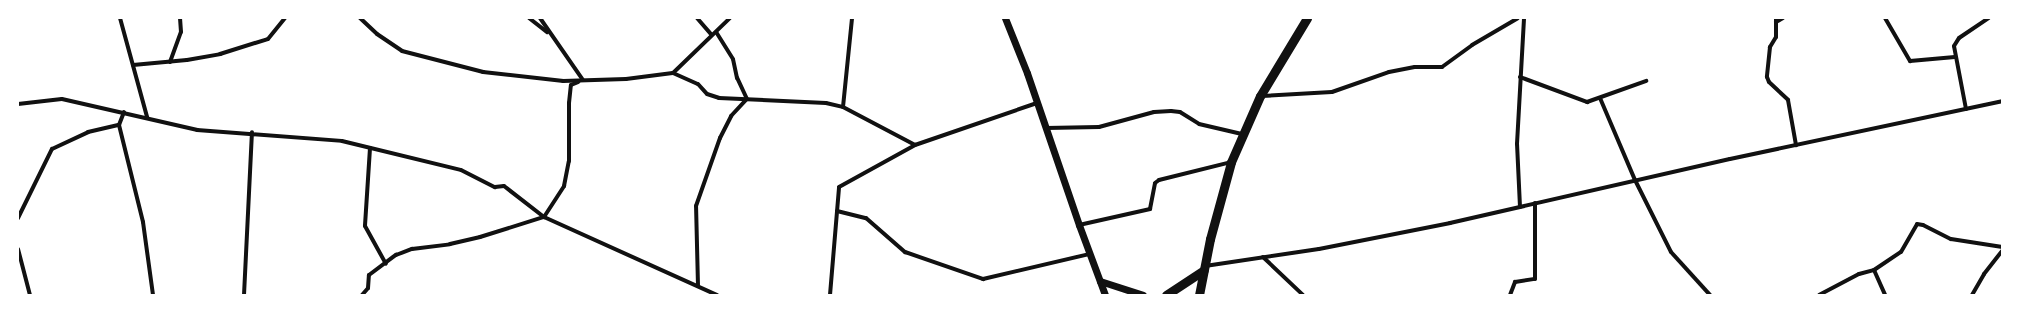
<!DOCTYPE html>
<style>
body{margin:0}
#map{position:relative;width:2020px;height:313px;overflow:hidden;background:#fff;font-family:"Nunito Sans",sans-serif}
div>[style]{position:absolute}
.minor>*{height:4px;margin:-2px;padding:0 2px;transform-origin:2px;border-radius:2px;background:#111}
.tertiary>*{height:7px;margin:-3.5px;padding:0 3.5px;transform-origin:3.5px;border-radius:3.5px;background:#111}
.primary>*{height:9px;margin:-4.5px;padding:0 4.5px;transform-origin:4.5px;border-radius:4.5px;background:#111}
span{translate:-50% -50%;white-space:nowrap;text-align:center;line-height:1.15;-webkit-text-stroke:3px #fff;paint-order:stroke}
.frame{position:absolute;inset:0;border:19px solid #fff;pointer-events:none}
</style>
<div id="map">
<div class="minor">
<div style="left:120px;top:18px;width:103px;rotate:74.7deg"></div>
<div style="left:360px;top:18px;width:23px;rotate:43deg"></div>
<div style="left:377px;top:34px;width:30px;rotate:34deg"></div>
<div style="left:402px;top:51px;width:84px;rotate:14.5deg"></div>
<div style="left:483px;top:72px;width:81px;rotate:6.4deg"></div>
<div style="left:563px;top:81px;width:63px;rotate:-1.8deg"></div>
<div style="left:626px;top:79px;width:47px;rotate:-7.3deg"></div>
<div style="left:673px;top:73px;width:27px;rotate:24deg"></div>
<div style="left:698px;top:84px;width:13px;rotate:48deg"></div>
<div style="left:707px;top:94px;width:13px;rotate:18deg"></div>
<div style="left:719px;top:98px;width:107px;rotate:2.7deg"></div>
<div style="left:826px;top:103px;width:17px;rotate:13deg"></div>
<div style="left:843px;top:107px;width:81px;rotate:27.8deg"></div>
<div style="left:529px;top:18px;width:23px;rotate:38deg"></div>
<div style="left:540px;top:18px;width:75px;rotate:55.3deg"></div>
<div style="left:697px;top:18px;width:21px;rotate:49deg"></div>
<div style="left:1776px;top:18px;width:19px;rotate:90deg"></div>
<div style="left:1776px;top:37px;width:12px;rotate:121deg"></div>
<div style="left:1770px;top:47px;width:30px;rotate:96deg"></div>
<div style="left:1767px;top:77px;width:5px;rotate:68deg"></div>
<div style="left:1769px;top:82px;width:26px;rotate:43deg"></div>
<div style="left:1788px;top:100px;width:46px;rotate:79.9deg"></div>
<div style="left:1885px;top:18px;width:50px;rotate:59.8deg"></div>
<div style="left:1910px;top:61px;width:45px;rotate:-5.1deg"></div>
<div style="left:1776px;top:22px;width:8px;rotate:-30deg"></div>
<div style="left:170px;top:62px;width:32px;rotate:-70deg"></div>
<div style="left:181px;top:32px;width:14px;rotate:-94deg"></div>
<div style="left:133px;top:65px;width:54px;rotate:-5.3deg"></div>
<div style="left:187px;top:60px;width:34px;rotate:-10deg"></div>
<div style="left:220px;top:54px;width:50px;rotate:-17.4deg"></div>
<div style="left:268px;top:39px;width:27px;rotate:-51deg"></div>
<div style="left:673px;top:73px;width:79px;rotate:-44deg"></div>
<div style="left:1520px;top:77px;width:72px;rotate:20.5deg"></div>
<div style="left:1587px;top:102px;width:63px;rotate:-19.6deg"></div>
<div style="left:1262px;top:96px;width:70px;rotate:-3.3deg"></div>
<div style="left:1332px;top:92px;width:60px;rotate:-19.3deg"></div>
<div style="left:1389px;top:72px;width:26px;rotate:-11deg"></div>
<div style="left:1415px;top:67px;width:27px"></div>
<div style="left:1442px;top:67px;width:37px;rotate:-36deg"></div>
<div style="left:1472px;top:45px;width:53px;rotate:-30.4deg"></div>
<div style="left:1600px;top:98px;width:89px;rotate:66.9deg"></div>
<div style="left:1635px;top:180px;width:80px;rotate:63.4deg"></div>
<div style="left:1671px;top:252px;width:58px;rotate:47.8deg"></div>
<div style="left:18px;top:104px;width:44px;rotate:-6.5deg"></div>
<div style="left:62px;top:99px;width:139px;rotate:12.9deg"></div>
<div style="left:197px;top:130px;width:145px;rotate:4.3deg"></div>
<div style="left:342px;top:141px;width:122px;rotate:13.7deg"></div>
<div style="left:461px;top:170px;width:38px;rotate:27deg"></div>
<div style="left:495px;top:187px;width:9px;rotate:-6deg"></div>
<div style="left:504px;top:186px;width:51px;rotate:37.8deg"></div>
<div style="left:544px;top:217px;width:190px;rotate:24.3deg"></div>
<div style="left:843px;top:107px;width:89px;rotate:-84.2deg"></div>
<div style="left:1966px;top:109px;width:64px;rotate:-100.8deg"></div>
<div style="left:1954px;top:46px;width:9px;rotate:-58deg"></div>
<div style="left:1959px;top:38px;width:36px;rotate:-34deg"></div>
<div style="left:124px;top:112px;width:14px;rotate:111deg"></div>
<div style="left:119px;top:125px;width:100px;rotate:76.1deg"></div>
<div style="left:143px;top:222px;width:74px;rotate:82.2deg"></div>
<div style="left:1046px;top:128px;width:53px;rotate:-1.1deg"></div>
<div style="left:1099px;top:127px;width:57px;rotate:-15.3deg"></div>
<div style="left:1154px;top:112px;width:17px;rotate:-3deg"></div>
<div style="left:1171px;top:111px;width:9px;rotate:6deg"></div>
<div style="left:1180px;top:112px;width:22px;rotate:32deg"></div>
<div style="left:1199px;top:124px;width:44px;rotate:13.1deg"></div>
<div style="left:370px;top:148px;width:78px;rotate:93.7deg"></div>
<div style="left:365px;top:226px;width:43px;rotate:61.1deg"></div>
<div style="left:1520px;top:207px;width:63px;rotate:-92.7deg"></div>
<div style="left:1517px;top:144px;width:126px;rotate:-86.8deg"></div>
<div style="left:837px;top:211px;width:30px;rotate:14deg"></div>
<div style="left:866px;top:218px;width:52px;rotate:41.1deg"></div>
<div style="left:905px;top:252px;width:83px;rotate:19.1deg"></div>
<div style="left:983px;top:279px;width:110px;rotate:-13.2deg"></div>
<div style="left:18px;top:218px;width:77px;rotate:-63.8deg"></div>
<div style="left:52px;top:149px;width:40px;rotate:-25deg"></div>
<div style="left:88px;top:132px;width:32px;rotate:-13deg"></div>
<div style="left:1079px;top:225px;width:73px;rotate:-12.7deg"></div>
<div style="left:1150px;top:209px;width:26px;rotate:-79deg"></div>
<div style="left:1155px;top:183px;width:5px;rotate:-37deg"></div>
<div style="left:1159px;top:180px;width:74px;rotate:-14deg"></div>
<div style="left:18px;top:249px;width:48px;rotate:75.4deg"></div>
<div style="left:1263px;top:257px;width:55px;rotate:43.5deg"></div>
<div style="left:1205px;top:266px;width:115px;rotate:-8.5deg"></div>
<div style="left:1319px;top:249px;width:134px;rotate:-11.2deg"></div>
<div style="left:1450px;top:223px;width:287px;rotate:-12.9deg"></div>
<div style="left:1730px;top:159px;width:278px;rotate:-12deg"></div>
<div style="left:1874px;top:270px;width:27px;rotate:66deg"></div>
<div style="left:698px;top:286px;width:80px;rotate:-91.4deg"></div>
<div style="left:696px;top:206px;width:72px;rotate:-70.6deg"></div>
<div style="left:720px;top:138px;width:25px;rotate:-63deg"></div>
<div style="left:731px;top:116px;width:23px;rotate:-47deg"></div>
<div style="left:747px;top:99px;width:23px;rotate:-115deg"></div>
<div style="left:737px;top:78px;width:19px;rotate:-102deg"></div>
<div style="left:733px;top:59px;width:31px;rotate:-122deg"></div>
<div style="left:244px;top:295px;width:163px;rotate:-87.2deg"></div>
<div style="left:362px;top:295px;width:9px;rotate:-49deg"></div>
<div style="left:368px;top:288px;width:13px;rotate:-86deg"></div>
<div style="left:369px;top:275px;width:34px;rotate:-37deg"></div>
<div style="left:396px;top:255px;width:17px;rotate:-21deg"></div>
<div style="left:412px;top:249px;width:38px;rotate:-7deg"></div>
<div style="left:450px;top:244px;width:31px;rotate:-13deg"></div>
<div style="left:480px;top:237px;width:67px;rotate:-17.4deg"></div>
<div style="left:544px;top:217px;width:37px;rotate:-57deg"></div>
<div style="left:564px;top:186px;width:25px;rotate:-79deg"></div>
<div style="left:569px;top:161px;width:58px;rotate:-90deg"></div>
<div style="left:569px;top:103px;width:18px;rotate:-84deg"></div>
<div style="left:571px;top:85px;width:8px;rotate:-23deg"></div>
<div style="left:830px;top:295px;width:108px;rotate:-85.2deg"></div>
<div style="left:839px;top:187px;width:87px;rotate:-28.9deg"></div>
<div style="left:915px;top:145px;width:129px;rotate:-19deg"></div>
<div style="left:1510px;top:295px;width:14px;rotate:-69deg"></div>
<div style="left:1515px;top:282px;width:20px;rotate:-9deg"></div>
<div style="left:1535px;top:279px;width:76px;rotate:-90deg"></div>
<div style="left:1819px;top:295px;width:45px;rotate:-27.7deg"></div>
<div style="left:1859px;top:274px;width:16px;rotate:-15deg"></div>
<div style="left:1874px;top:270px;width:32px;rotate:-34deg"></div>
<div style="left:1901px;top:252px;width:32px;rotate:-60deg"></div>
<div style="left:1917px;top:224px;width:6px;rotate:9deg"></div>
<div style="left:1923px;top:225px;width:31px;rotate:27deg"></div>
<div style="left:1951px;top:239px;width:52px;rotate:8.9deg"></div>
<div style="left:1972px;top:295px;width:24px;rotate:-60deg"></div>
<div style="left:1984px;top:274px;width:29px;rotate:-52deg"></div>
</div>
<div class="tertiary">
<div style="left:1005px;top:18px;width:59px;rotate:68.2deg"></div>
<div style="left:1027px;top:73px;width:161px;rotate:71.1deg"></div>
<div style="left:1079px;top:225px;width:75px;rotate:69.6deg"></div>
<div style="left:1100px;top:281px;width:45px;rotate:18deg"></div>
</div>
<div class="primary">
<div style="left:1166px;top:295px;width:45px;rotate:-33.3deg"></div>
<div style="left:1199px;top:295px;width:57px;rotate:-78.9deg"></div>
<div style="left:1210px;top:239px;width:80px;rotate:-74.7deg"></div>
<div style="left:1231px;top:162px;width:72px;rotate:-66.3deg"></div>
<div style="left:1260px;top:96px;width:91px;rotate:-58.9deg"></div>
</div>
<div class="frame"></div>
</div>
